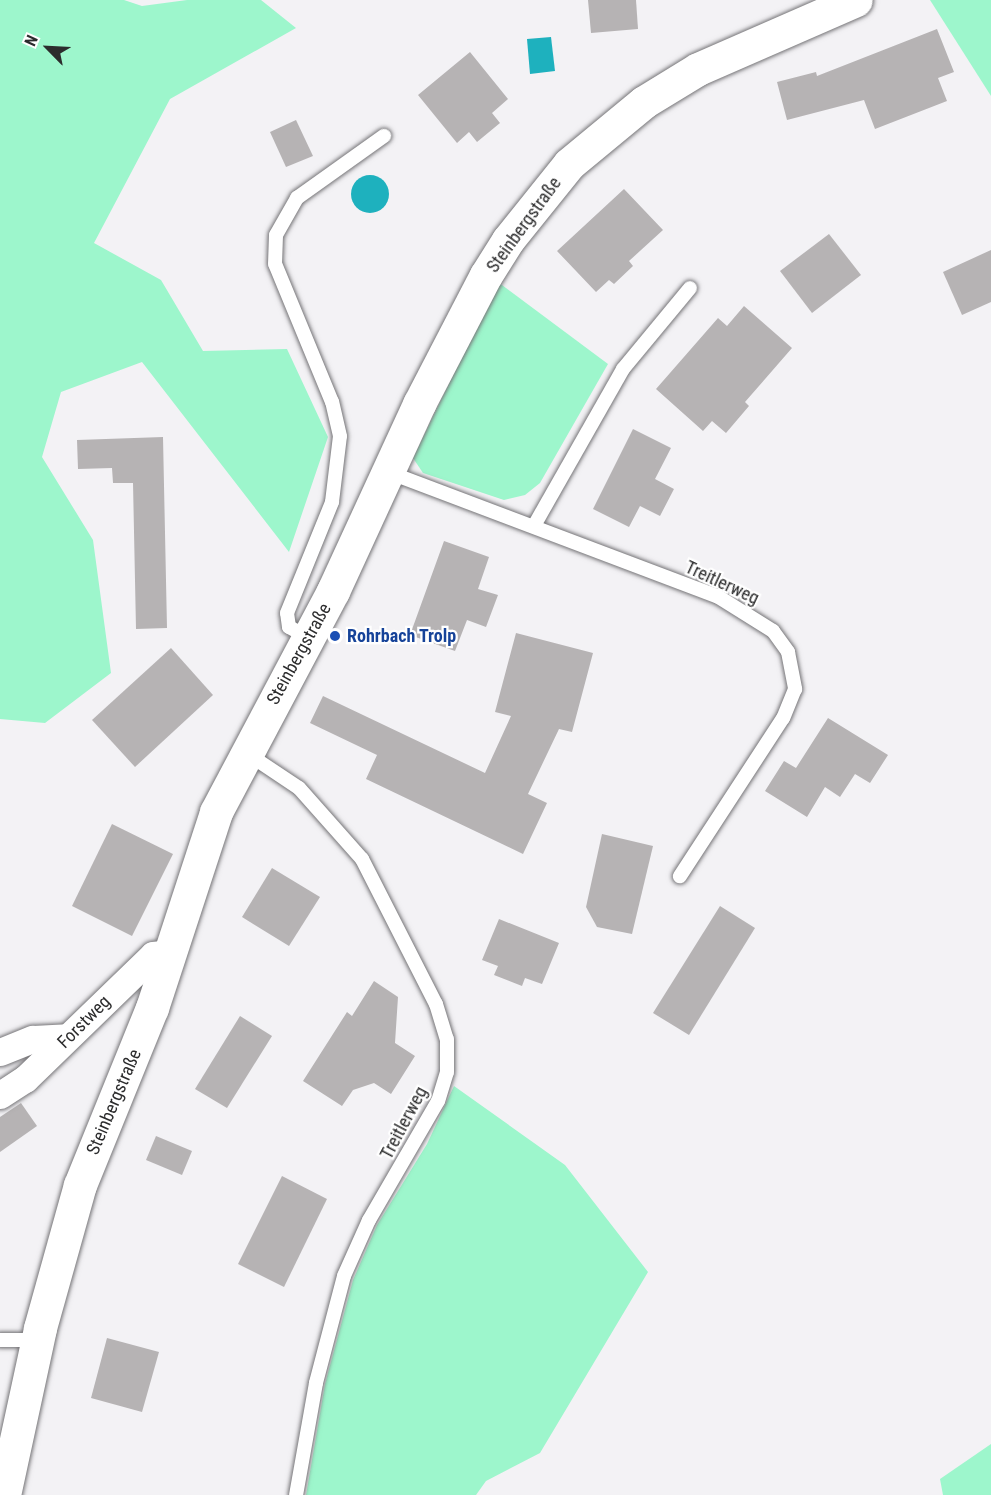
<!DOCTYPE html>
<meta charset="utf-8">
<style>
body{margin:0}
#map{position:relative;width:991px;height:1495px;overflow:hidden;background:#f3f2f5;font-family:"Roboto Condensed",sans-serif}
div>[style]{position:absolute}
.green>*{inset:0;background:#9df6cc}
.water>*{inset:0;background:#1eb1be}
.round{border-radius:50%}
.building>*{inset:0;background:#b6b3b4}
.roads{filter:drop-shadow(0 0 2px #757477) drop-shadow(0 0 2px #757477)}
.lane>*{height:14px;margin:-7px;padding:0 7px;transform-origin:7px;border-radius:7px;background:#fff}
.street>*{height:27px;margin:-13.5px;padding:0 13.5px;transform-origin:13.5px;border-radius:13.5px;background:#fff}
.secondary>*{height:33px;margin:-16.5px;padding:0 16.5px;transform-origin:16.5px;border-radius:16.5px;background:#fff}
.dots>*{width:16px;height:16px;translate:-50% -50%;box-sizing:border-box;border:3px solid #fff;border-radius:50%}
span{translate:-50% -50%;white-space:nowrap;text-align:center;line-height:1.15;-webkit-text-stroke:4.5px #fff;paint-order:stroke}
.street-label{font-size:18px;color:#2c2c2d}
.transit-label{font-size:18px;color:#164399;font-weight:700}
.left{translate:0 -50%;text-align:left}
.north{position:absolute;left:18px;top:18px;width:60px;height:60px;-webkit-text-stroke:4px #fff;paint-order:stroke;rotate:294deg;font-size:16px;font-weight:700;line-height:24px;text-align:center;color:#2c2c2d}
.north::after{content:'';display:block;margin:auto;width:21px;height:27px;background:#2c2c2d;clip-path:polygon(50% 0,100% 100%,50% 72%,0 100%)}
</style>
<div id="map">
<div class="green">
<div style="clip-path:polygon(0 0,124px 0,142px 6px,187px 0,261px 0,296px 28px,170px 99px,94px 243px,161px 280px,203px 351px,287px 349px,328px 437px,289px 552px,142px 362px,61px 392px,42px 457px,93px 540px,111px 673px,45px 723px,0 719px)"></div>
<div style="clip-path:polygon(930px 0,991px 0,991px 96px)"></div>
<div style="clip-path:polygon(498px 282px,608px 364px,540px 483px,525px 495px,504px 500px,423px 473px,413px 458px)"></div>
<div style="clip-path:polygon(454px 1086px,565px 1165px,648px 1272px,540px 1453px,486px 1481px,476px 1495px,306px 1495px,325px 1384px,353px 1280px,377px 1225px,427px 1144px)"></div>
<div style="clip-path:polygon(991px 1444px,991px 1495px,943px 1495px,940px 1479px)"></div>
</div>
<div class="water">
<div style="clip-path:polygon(551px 37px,555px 71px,530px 74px,527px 39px)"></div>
<div class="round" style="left:351px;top:175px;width:38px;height:38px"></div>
</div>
<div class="building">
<div style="clip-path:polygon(588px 0,636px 0,638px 29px,591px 33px)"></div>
<div style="clip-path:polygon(937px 29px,954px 72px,938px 78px,947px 101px,875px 129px,864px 100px,787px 120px,777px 82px,816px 72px,817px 76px)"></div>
<div style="clip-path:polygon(470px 52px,508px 99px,492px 113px,500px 123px,477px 142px,469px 132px,457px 143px,418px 95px)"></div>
<div style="clip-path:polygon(296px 120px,313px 156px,286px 167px,270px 132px)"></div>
<div style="clip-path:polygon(624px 189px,663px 230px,629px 261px,633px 266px,614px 284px,609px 280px,596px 292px,557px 251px)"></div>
<div style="clip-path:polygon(829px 234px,861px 275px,812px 313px,780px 271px)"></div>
<div style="clip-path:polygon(991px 250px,991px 302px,962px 315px,943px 272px)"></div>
<div style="clip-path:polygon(744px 306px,792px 348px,745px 402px,749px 406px,726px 433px,712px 421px,703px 431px,656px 389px,718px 318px,727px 326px)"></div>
<div style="clip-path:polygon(633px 429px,671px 448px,655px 479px,674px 489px,660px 516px,640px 506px,629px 527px,593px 509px)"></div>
<div style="clip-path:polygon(163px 437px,167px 628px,136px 629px,133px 483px,113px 483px,112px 468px,78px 469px,77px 440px)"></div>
<div style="clip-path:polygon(444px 541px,489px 557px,478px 589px,498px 595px,486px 627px,467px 620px,455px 651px,410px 635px)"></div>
<div style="clip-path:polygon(516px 633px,593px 653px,572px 732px,559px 729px,528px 794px,547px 803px,523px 854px,366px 779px,377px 755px,310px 723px,323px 696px,485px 773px,511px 716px,495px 712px)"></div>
<div style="clip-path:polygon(171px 648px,213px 695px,135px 767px,92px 720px)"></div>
<div style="clip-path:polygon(828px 718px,888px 755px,870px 783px,855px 774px,840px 797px,825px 787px,807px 817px,765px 791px,784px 761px,796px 768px)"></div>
<div style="clip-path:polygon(112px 824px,173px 854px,132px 936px,72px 906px)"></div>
<div style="clip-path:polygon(602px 834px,653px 846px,632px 934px,597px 927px,586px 907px)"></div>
<div style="clip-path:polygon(272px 868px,320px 897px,289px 946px,242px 917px)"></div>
<div style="clip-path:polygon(720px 906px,755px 928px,689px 1035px,653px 1013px)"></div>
<div style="clip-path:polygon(499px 919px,559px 943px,542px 984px,525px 978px,522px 986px,494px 975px,498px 966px,482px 960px)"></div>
<div style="clip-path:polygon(374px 981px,398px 997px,395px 1043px,415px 1056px,391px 1094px,374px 1083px,353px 1090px,342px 1106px,303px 1081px,347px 1012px,352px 1016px)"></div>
<div style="clip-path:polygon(240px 1016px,272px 1036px,227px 1108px,195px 1089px)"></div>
<div style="clip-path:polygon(21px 1103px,37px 1126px,0 1152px,0 1117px)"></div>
<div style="clip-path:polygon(156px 1136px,192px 1151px,182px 1175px,146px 1160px)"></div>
<div style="clip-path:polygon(282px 1176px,327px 1199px,284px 1287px,238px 1264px)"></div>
<div style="clip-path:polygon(107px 1338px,159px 1352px,142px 1412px,91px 1398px)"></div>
</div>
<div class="roads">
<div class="lane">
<div style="left:388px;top:472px;width:352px;rotate:20.7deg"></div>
<div style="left:717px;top:596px;width:66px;rotate:32deg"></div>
<div style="left:773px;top:631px;width:26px;rotate:54deg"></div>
<div style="left:788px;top:652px;width:38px;rotate:79deg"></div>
<div style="left:795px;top:689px;width:31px;rotate:112deg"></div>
<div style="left:783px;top:718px;width:189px;rotate:123.1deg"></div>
<div style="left:535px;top:524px;width:178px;rotate:-60.4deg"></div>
<div style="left:623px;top:369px;width:105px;rotate:-50.4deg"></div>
<div style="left:309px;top:638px;width:23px;rotate:-151deg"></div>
<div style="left:289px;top:627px;width:14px;rotate:-98deg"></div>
<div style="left:287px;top:613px;width:120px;rotate:-67.9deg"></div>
<div style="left:332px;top:502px;width:66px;rotate:-83.1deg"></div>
<div style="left:340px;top:436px;width:35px;rotate:-103deg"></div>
<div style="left:332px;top:402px;width:149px;rotate:-112.4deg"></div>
<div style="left:275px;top:264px;width:29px;rotate:-88deg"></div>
<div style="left:276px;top:235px;width:43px;rotate:-60.4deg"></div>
<div style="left:297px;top:198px;width:107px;rotate:-35.5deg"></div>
<div style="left:245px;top:752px;width:65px;rotate:33.7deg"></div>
<div style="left:299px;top:788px;width:95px;rotate:48.4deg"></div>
<div style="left:362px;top:859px;width:163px;rotate:63deg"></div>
<div style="left:436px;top:1004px;width:37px;rotate:73deg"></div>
<div style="left:447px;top:1039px;width:33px;rotate:90deg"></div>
<div style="left:447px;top:1072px;width:30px;rotate:107deg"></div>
<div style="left:438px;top:1101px;width:138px;rotate:120.1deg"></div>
<div style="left:369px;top:1220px;width:61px;rotate:114.1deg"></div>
<div style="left:344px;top:1276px;width:111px;rotate:104.7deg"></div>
<div style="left:316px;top:1383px;width:114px;rotate:100.1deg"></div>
<div style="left:0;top:1340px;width:37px"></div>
</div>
<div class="street">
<div style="left:0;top:1052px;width:35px;rotate:-22deg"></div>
<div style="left:33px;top:1039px;width:34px;rotate:-3deg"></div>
<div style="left:0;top:1095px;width:30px;rotate:-33deg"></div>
<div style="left:25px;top:1079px;width:178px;rotate:-44.1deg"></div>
<div style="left:153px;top:955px;width:16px;rotate:-7deg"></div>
</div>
<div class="secondary">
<div style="left:4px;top:1495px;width:171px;rotate:-77.8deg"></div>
<div style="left:40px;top:1328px;width:148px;rotate:-74.4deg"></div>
<div style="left:80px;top:1185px;width:191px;rotate:-67.9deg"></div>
<div style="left:152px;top:1008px;width:206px;rotate:-71.9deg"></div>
<div style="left:216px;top:812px;width:250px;rotate:-62.1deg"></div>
<div style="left:333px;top:591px;width:206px;rotate:-65.3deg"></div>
<div style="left:419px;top:404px;width:145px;rotate:-62.6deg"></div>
<div style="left:486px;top:275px;width:41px;rotate:-57.8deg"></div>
<div style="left:508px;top:240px;width:97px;rotate:-51.2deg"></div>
<div style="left:569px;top:164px;width:97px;rotate:-39.6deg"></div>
<div style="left:644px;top:102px;width:63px;rotate:-31.4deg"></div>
<div style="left:698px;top:69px;width:172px;rotate:-23.6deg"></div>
</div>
</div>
<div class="dots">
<div style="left:335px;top:636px;background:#1a4fb4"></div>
</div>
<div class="street-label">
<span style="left:524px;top:225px;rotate:-54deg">Steinbergstraße</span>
<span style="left:722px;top:583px;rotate:25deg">Treitlerweg</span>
<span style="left:299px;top:654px;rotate:-61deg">Steinbergstraße</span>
<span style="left:84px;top:1022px;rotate:-45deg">Forstweg</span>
<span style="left:114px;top:1102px;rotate:-67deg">Steinbergstraße</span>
<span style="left:404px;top:1123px;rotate:-62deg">Treitlerweg</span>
</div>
<div class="transit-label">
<span class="left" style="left:347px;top:636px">Rohrbach Trolp</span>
</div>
<div class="north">N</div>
</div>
